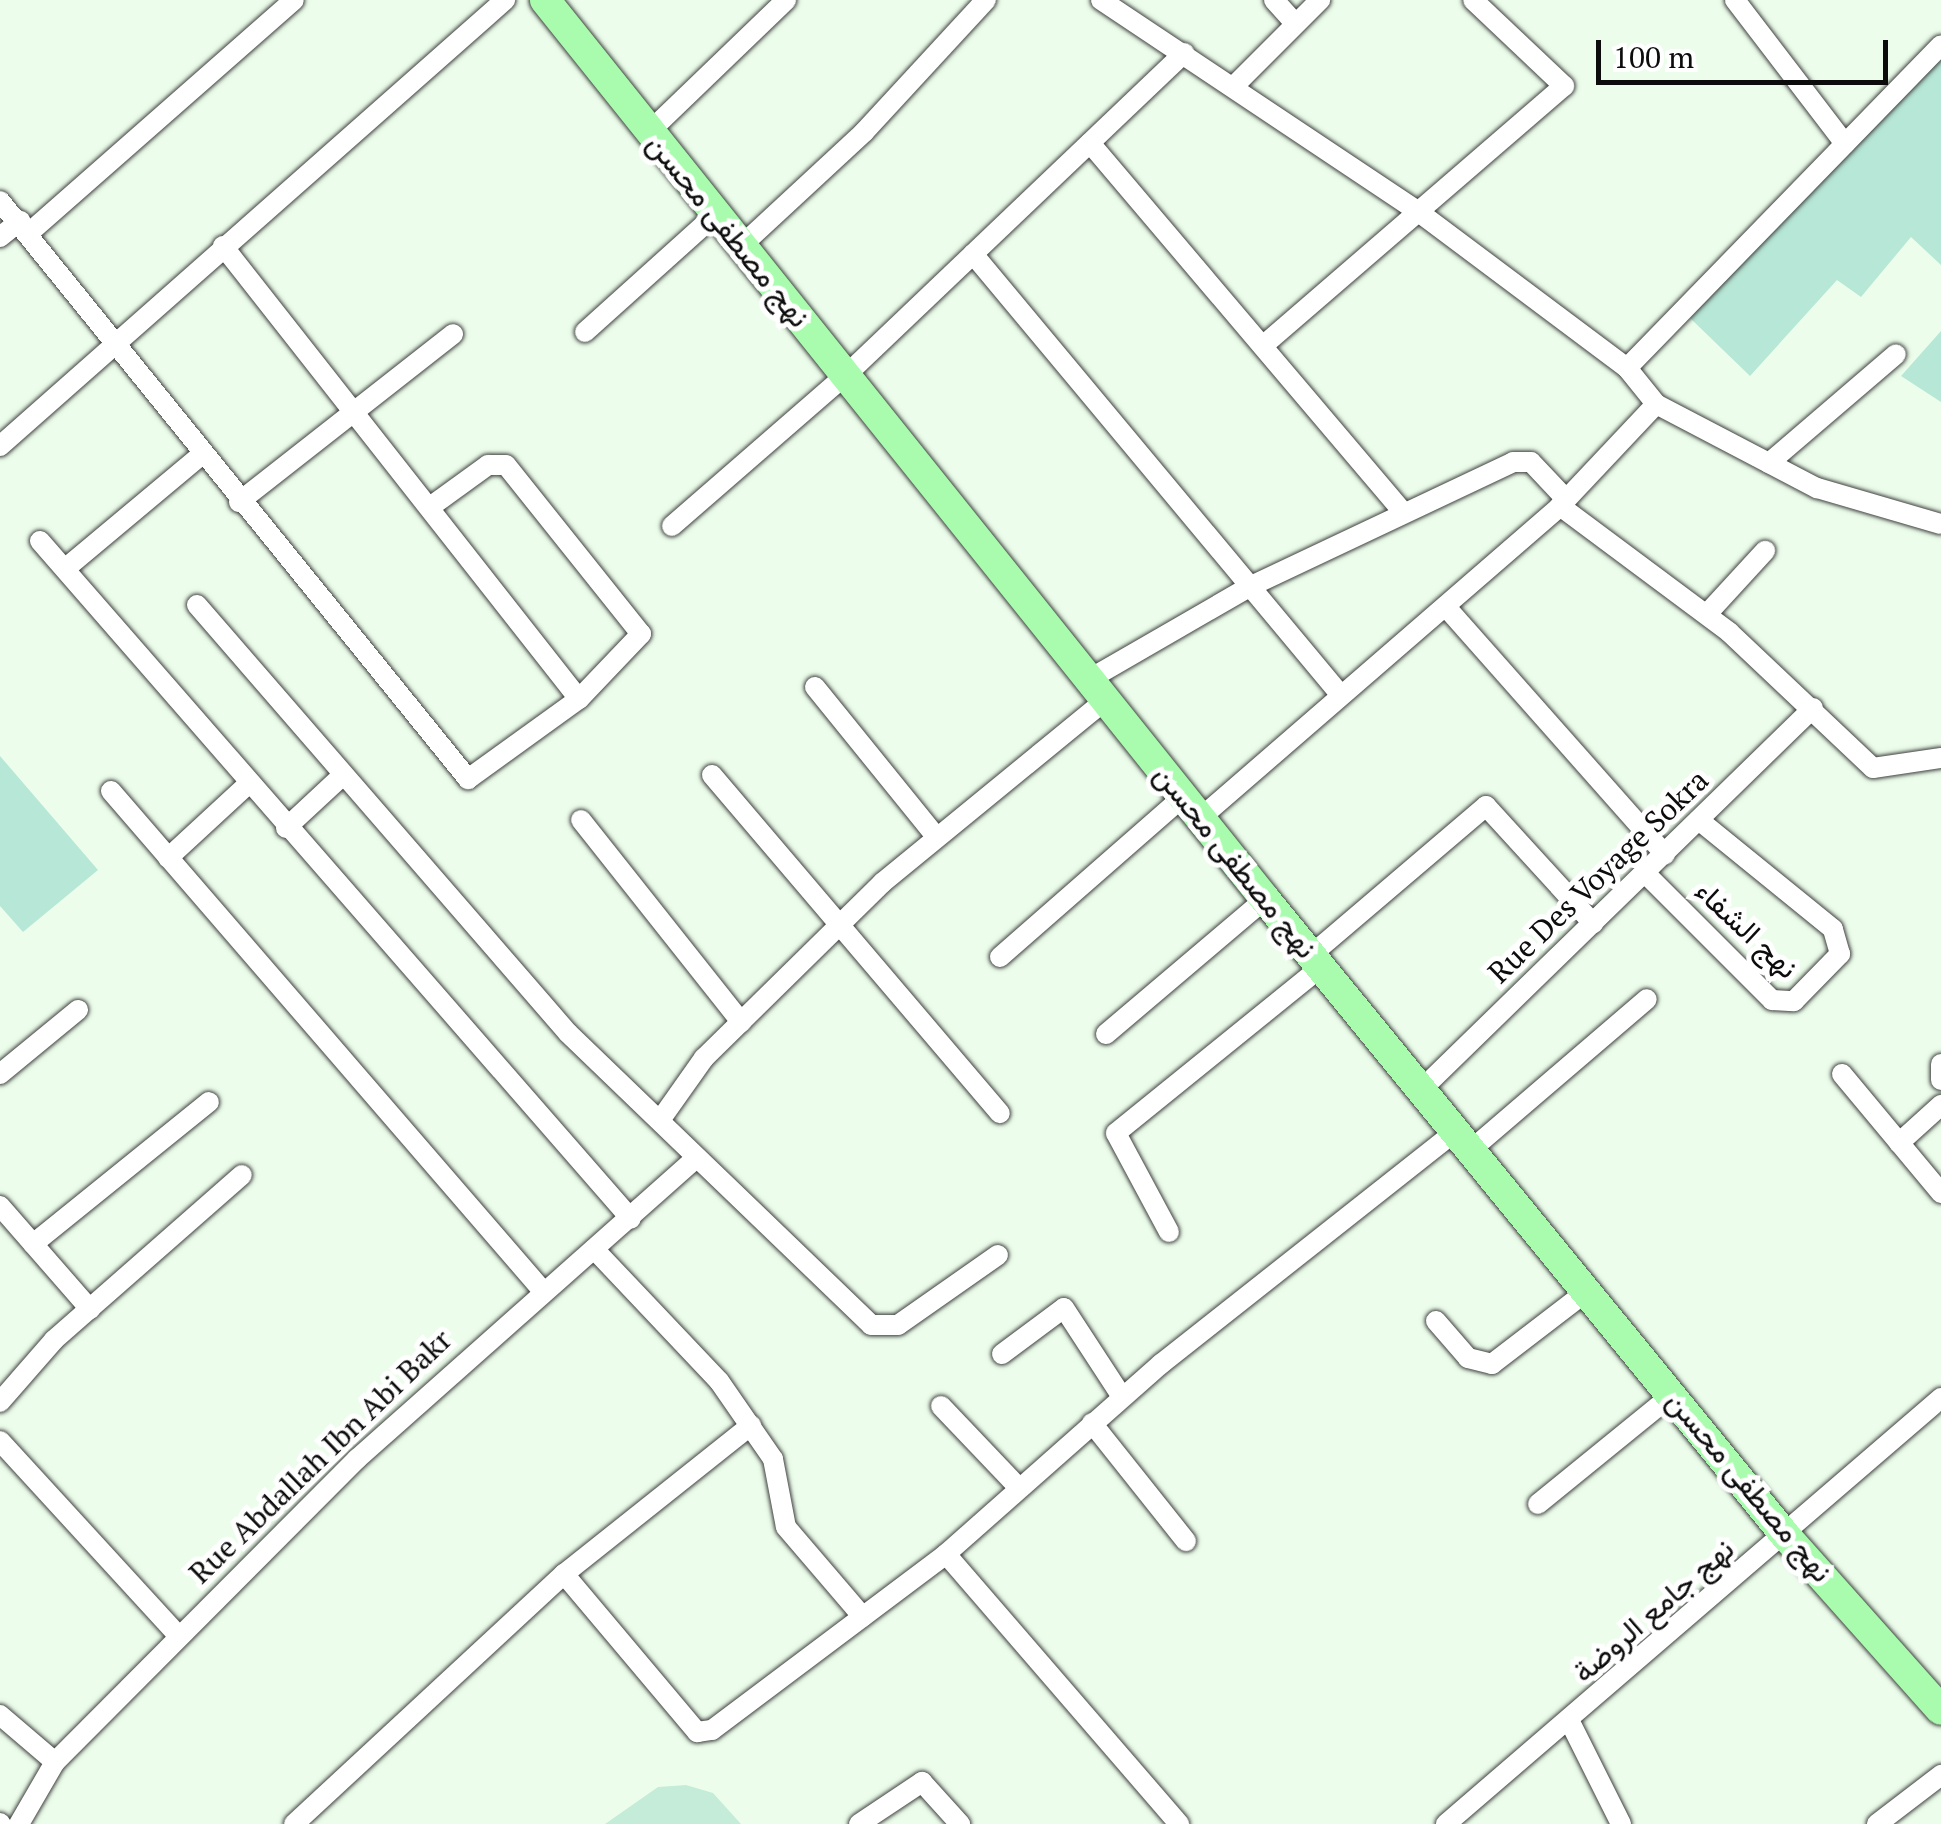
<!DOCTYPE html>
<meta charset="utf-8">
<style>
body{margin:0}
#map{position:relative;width:1941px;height:1824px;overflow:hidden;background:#ecfeeb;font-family:"PT Serif",Vazirmatn,serif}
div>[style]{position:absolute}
.green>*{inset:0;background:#b7e7d6}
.pitch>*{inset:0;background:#c5ecd9}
.roads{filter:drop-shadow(0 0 2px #3f3f3f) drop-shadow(0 0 2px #3f3f3f)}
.minor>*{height:20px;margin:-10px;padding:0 10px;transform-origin:10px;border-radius:10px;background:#fff}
.secondary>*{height:30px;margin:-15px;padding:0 15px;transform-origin:15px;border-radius:15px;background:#a9fcae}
span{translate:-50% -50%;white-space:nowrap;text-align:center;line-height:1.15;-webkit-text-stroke:10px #fff;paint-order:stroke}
.street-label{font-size:30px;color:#0c0c0c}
.scale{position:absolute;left:1596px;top:40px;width:292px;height:45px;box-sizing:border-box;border:5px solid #0c0c0c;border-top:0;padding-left:12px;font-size:30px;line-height:35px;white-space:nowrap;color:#0c0c0c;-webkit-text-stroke:8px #fff;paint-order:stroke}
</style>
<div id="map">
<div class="green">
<div style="clip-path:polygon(1941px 57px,1941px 265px,1911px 237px,1861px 297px,1837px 280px,1750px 376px,1690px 318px)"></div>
<div style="clip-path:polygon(1941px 331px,1941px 402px,1901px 376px)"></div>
<div style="clip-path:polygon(0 756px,98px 870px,23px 932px,0 906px)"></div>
</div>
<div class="pitch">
<div style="clip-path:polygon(686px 1785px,713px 1793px,741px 1824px,605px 1824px,658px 1787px)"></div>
</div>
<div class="roads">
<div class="minor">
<div style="left:1101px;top:0;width:384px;rotate:33.7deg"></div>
<div style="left:1420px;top:213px;width:259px;rotate:36.8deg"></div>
<div style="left:1627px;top:368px;width:46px;rotate:51.1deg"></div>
<div style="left:1656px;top:404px;width:182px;rotate:27.6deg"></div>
<div style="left:1817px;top:488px;width:129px;rotate:16.2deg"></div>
<div style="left:1274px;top:0;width:30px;rotate:48deg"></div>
<div style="left:1735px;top:0;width:181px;rotate:52.6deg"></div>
<div style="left:1234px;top:86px;width:122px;rotate:-45deg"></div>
<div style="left:650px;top:131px;width:189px;rotate:-43.9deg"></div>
<div style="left:1090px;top:143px;width:484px;rotate:49.7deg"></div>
<div style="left:0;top:201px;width:744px;rotate:51deg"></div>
<div style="left:468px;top:779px;width:137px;rotate:-35.8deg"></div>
<div style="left:579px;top:699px;width:90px;rotate:-46.4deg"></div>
<div style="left:641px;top:634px;width:216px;rotate:-128.6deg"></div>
<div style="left:506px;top:465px;width:18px;rotate:180deg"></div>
<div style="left:488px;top:465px;width:72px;rotate:144.1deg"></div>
<div style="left:30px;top:232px;width:351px;rotate:-41.3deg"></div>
<div style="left:0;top:237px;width:26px;rotate:-39deg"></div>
<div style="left:223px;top:246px;width:576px;rotate:51.84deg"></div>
<div style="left:741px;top:246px;width:168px;rotate:-42.8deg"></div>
<div style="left:864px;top:132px;width:180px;rotate:-47.3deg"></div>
<div style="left:973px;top:254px;width:572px;rotate:50.18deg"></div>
<div style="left:585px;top:332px;width:175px;rotate:-42deg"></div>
<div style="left:1265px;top:344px;width:395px;rotate:-40.8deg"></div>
<div style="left:1564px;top:86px;width:125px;rotate:-136.6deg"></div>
<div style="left:1627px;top:368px;width:450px;rotate:-45.8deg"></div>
<div style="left:0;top:446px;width:674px;rotate:-41.45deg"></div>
<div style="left:1769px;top:463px;width:167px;rotate:-40.6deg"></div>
<div style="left:239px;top:502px;width:272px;rotate:-38.1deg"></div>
<div style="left:1560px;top:506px;width:211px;rotate:36.7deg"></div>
<div style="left:1729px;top:632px;width:198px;rotate:43.4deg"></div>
<div style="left:1873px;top:768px;width:69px;rotate:-8.4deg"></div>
<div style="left:672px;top:526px;width:230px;rotate:-41deg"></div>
<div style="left:846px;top:375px;width:467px;rotate:-43.6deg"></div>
<div style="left:40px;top:541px;width:899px;rotate:48.92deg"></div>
<div style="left:66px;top:568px;width:176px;rotate:-39.9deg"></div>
<div style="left:197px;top:605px;width:566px;rotate:49.08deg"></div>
<div style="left:568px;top:1033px;width:421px;rotate:43.9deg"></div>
<div style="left:871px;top:1325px;width:27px"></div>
<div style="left:898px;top:1325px;width:122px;rotate:-35deg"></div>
<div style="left:1447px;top:608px;width:329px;rotate:48.5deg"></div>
<div style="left:1707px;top:614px;width:86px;rotate:-47.4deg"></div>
<div style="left:1088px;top:680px;width:186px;rotate:-30deg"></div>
<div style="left:1249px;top:587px;width:292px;rotate:-25.3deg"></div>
<div style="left:1513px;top:462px;width:18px"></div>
<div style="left:1531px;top:462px;width:51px;rotate:46.6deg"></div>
<div style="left:815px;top:687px;width:191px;rotate:51deg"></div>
<div style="left:712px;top:775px;width:444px;rotate:49.6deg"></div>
<div style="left:111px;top:791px;width:659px;rotate:49.18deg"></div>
<div style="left:1205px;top:814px;width:470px;rotate:-40.9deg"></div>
<div style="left:1560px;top:506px;width:140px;rotate:-46.7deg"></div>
<div style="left:581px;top:820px;width:258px;rotate:51.6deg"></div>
<div style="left:286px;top:828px;width:78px;rotate:-42.9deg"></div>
<div style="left:168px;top:858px;width:108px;rotate:-42.7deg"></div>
<div style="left:1645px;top:873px;width:180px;rotate:45deg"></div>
<div style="left:1772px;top:1000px;width:22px;rotate:3deg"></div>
<div style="left:1794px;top:1001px;width:66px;rotate:-45.6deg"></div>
<div style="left:1840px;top:954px;width:26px;rotate:-106deg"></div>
<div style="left:1833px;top:929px;width:173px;rotate:-140.9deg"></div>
<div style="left:1311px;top:955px;width:230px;rotate:-40.4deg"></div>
<div style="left:1486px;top:806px;width:159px;rotate:47.6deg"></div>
<div style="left:1000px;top:957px;width:246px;rotate:-41.2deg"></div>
<div style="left:1106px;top:1034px;width:209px;rotate:-40.3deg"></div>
<div style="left:1941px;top:1064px;width:16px;rotate:90deg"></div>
<div style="left:0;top:1074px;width:101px;rotate:-39.4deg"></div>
<div style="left:1842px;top:1074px;width:155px;rotate:50.2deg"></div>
<div style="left:1424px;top:1087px;width:543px;rotate:-44.25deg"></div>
<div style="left:663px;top:1116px;width:71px;rotate:-54.7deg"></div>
<div style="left:704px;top:1058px;width:250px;rotate:-44.5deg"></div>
<div style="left:882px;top:883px;width:287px;rotate:-39.3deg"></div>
<div style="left:1899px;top:1143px;width:57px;rotate:-42.1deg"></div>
<div style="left:1472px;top:1149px;width:230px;rotate:-40.6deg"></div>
<div style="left:0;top:1206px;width:137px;rotate:48.9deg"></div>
<div style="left:1169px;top:1232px;width:112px;rotate:-118.2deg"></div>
<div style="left:1116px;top:1133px;width:265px;rotate:-39deg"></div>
<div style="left:33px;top:1244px;width:226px;rotate:-38.9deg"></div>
<div style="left:594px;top:1249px;width:182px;rotate:46.6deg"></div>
<div style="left:719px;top:1381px;width:95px;rotate:55.3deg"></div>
<div style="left:773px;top:1459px;width:69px;rotate:79.2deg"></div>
<div style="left:786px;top:1527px;width:118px;rotate:49.5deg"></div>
<div style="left:1436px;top:1321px;width:49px;rotate:49.1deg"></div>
<div style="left:1468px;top:1358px;width:25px;rotate:14deg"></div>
<div style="left:1492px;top:1364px;width:120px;rotate:-37.5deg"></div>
<div style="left:1002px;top:1354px;width:77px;rotate:-36.6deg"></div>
<div style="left:1064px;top:1308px;width:106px;rotate:56.9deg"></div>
<div style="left:0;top:1402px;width:82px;rotate:-48.9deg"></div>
<div style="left:54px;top:1340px;width:250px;rotate:-41.3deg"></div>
<div style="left:941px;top:1406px;width:113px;rotate:46.4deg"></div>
<div style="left:1092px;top:1423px;width:151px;rotate:51.5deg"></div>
<div style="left:0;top:1441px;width:263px;rotate:47.5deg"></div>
<div style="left:1538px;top:1504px;width:173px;rotate:-39.1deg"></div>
<div style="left:946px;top:1554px;width:357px;rotate:49.2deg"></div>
<div style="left:564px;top:1574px;width:207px;rotate:49.9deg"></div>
<div style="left:697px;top:1732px;width:15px;rotate:-8deg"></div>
<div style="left:712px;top:1730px;width:293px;rotate:-36.9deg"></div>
<div style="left:946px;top:1554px;width:287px;rotate:-41.5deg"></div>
<div style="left:1161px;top:1364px;width:376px;rotate:-38.3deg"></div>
<div style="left:0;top:1715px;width:72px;rotate:40.5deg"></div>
<div style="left:1570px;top:1722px;width:114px;rotate:63.4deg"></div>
<div style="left:0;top:1823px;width:1px;rotate:45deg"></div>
<div style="left:19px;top:1824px;width:72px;rotate:-59.9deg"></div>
<div style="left:55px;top:1762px;width:428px;rotate:-45.1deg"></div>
<div style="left:357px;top:1459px;width:451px;rotate:-41.6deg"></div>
<div style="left:294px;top:1824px;width:368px;rotate:-42.8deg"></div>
<div style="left:564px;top:1574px;width:239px;rotate:-38.5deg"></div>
<div style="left:859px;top:1824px;width:76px;rotate:-33.7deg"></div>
<div style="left:922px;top:1782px;width:57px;rotate:47.9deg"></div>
<div style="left:1446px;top:1824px;width:653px;rotate:-40.72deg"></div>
<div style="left:1877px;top:1824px;width:81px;rotate:-37.4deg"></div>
</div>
<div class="secondary">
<div style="left:545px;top:0;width:1152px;rotate:51.31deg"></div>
<div style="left:1265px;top:899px;width:822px;rotate:50.73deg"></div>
<div style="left:1785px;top:1535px;width:234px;rotate:48.3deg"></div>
</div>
</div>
<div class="street-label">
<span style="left:729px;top:230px;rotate:51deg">نهج مصطفى محسن</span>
<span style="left:1236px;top:861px;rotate:51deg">نهج مصطفى محسن</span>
<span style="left:1598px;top:876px;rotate:-44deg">Rue Des Voyage Sokra</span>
<span style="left:1747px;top:929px;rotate:43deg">نهج الشفاء</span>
<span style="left:320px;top:1456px;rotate:-44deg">Rue Abdallah Ibn Abi Bakr</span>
<span style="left:1750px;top:1486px;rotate:50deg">نهج مصطفى محسن</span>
<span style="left:1653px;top:1610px;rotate:-41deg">نهج جامع الروضة</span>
</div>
<div class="scale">100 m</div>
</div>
